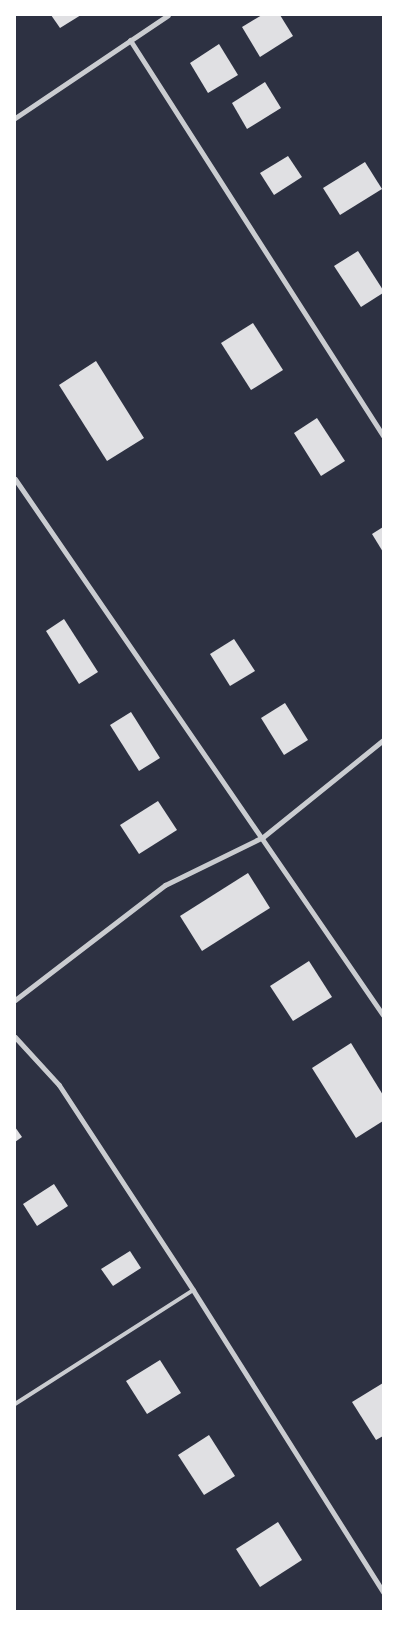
<!DOCTYPE html>
<style>
body{margin:0}
#map{position:relative;width:398px;height:1626px;overflow:hidden;background:#2d3142;font-family:Lato,sans-serif}
div>[style]{position:absolute}
.building>*{inset:0;background:#e0e0e3}
.service>*{height:4px;margin:-2px;padding:0 2px;transform-origin:2px;border-radius:2px;background:#caccd0}
.minor>*{height:5px;margin:-2.5px;padding:0 2.5px;transform-origin:2.5px;border-radius:2.5px;background:#caccd0}
span{translate:-50% -50%;white-space:nowrap;text-align:center;line-height:1.15;-webkit-text-stroke:5px #fff;paint-order:stroke}
.frame{position:absolute;inset:0;border:16px solid #fff;pointer-events:none}
</style>
<div id="map">
<div class="building">
<div style="clip-path:polygon(51px 15px,81px 15px,60px 28px)"></div>
<div style="clip-path:polygon(262px 15px,280px 15px,293px 36px,260px 57px,242px 27px)"></div>
<div style="clip-path:polygon(219px 44px,238px 75px,208px 93px,190px 63px)"></div>
<div style="clip-path:polygon(265px 82px,281px 108px,247px 129px,232px 103px)"></div>
<div style="clip-path:polygon(288px 156px,302px 177px,274px 195px,260px 173px)"></div>
<div style="clip-path:polygon(365px 162px,382px 189px,340px 215px,323px 188px)"></div>
<div style="clip-path:polygon(358px 251px,383px 290px,383px 293px,361px 307px,334px 266px)"></div>
<div style="clip-path:polygon(253px 323px,283px 370px,251px 390px,221px 343px)"></div>
<div style="clip-path:polygon(96px 361px,144px 438px,107px 461px,59px 385px)"></div>
<div style="clip-path:polygon(317px 418px,345px 461px,321px 476px,294px 433px)"></div>
<div style="clip-path:polygon(383px 527px,383px 552px,372px 534px)"></div>
<div style="clip-path:polygon(64px 619px,98px 672px,79px 684px,46px 631px)"></div>
<div style="clip-path:polygon(234px 639px,255px 671px,230px 686px,210px 654px)"></div>
<div style="clip-path:polygon(285px 703px,308px 740px,284px 755px,261px 718px)"></div>
<div style="clip-path:polygon(131px 712px,160px 758px,139px 771px,110px 725px)"></div>
<div style="clip-path:polygon(158px 801px,177px 830px,139px 854px,120px 825px)"></div>
<div style="clip-path:polygon(248px 873px,270px 908px,202px 951px,180px 916px)"></div>
<div style="clip-path:polygon(309px 961px,332px 997px,293px 1021px,270px 986px)"></div>
<div style="clip-path:polygon(351px 1043px,383px 1095px,383px 1121px,356px 1138px,312px 1068px)"></div>
<div style="clip-path:polygon(15px 1127px,22px 1137px,15px 1142px)"></div>
<div style="clip-path:polygon(54px 1184px,68px 1206px,37px 1226px,23px 1204px)"></div>
<div style="clip-path:polygon(130px 1251px,141px 1268px,113px 1286px,101px 1269px)"></div>
<div style="clip-path:polygon(160px 1360px,181px 1393px,147px 1414px,126px 1381px)"></div>
<div style="clip-path:polygon(383px 1383px,383px 1436px,376px 1440px,352px 1402px)"></div>
<div style="clip-path:polygon(209px 1435px,235px 1476px,204px 1495px,178px 1455px)"></div>
<div style="clip-path:polygon(278px 1522px,302px 1560px,260px 1587px,236px 1549px)"></div>
</div>
<div class="service">
<div style="left:15px;top:1404px;width:211px;rotate:-32.6deg"></div>
</div>
<div class="minor">
<div style="left:130px;top:40px;width:470px;rotate:57.4deg"></div>
<div style="left:15px;top:118px;width:184px;rotate:-33.9deg"></div>
<div style="left:15px;top:479px;width:650px;rotate:55.53deg"></div>
<div style="left:15px;top:1000px;width:189px;rotate:-37.5deg"></div>
<div style="left:165px;top:885px;width:109px;rotate:-26.1deg"></div>
<div style="left:263px;top:837px;width:154px;rotate:-38.9deg"></div>
<div style="left:15px;top:1037px;width:65px;rotate:47.5deg"></div>
<div style="left:59px;top:1085px;width:245px;rotate:56.8deg"></div>
<div style="left:193px;top:1290px;width:357px;rotate:57.8deg"></div>
</div>
<div class="frame"></div>
</div>
